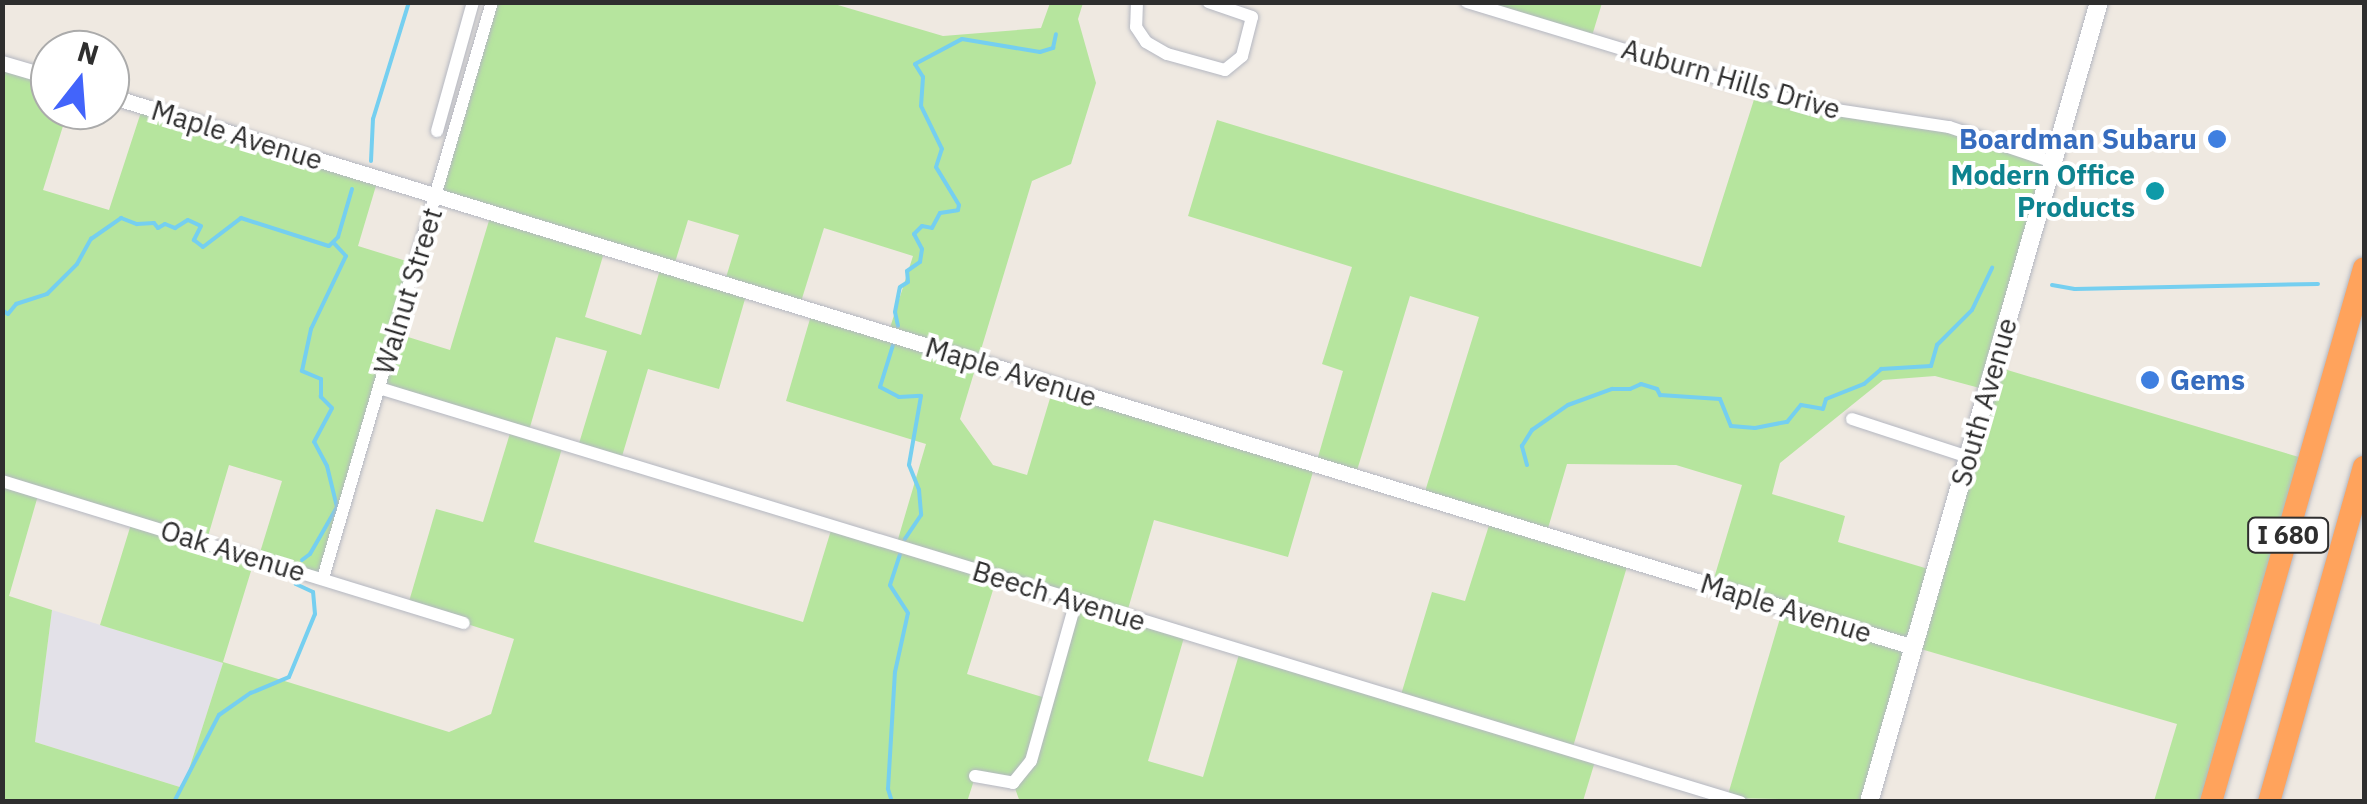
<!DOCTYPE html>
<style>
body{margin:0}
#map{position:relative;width:2367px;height:804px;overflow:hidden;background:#efe9e1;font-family:"IBM Plex Sans",sans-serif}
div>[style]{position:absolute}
.industrial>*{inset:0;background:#e3e1e8}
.green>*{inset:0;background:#b6e59e}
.stream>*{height:4px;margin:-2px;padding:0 2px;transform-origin:2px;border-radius:2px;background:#75cff0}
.roads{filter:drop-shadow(0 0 2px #b4b7c1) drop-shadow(0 0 2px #b4b7c1)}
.minor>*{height:12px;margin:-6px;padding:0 6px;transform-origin:6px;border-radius:6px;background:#fff}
.tertiary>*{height:15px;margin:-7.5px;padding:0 7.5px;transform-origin:7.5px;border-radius:7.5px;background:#fff}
.secondary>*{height:18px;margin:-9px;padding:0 9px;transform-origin:9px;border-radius:9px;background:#fff}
.motorway>*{height:22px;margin:-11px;padding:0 11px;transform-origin:11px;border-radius:11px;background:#ffa35c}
.dots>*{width:28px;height:28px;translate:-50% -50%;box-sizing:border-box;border:5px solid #fff;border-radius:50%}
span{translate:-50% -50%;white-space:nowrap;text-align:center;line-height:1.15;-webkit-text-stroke:8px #fff;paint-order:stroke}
.shield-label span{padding:2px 8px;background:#fff;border:2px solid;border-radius:8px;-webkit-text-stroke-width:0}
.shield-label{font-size:25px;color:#2e2e2e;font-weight:700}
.street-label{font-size:28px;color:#2e2e2e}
.shop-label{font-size:28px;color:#366cbe;font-weight:700}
.right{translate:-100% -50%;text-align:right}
.left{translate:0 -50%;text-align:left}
.culture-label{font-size:28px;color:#0d838f;font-weight:700}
.frame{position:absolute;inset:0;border:5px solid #2e2e2e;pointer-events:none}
.north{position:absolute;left:30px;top:30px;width:100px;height:100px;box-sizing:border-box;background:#fff;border:2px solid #ababab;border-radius:50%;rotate:17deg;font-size:28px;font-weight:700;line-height:40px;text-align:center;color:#2e2e2e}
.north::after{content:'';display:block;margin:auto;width:35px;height:45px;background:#4264fb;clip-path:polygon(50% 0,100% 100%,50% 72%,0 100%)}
</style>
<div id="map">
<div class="industrial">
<div style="clip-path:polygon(52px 610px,223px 663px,183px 788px,35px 742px)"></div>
</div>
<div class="green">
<div style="clip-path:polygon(evenodd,492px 3px,831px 3px,943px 36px,1041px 28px,1050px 3px,1083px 3px,1078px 19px,1096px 83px,1071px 164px,1032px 181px,960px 419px,993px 465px,1027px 475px,1054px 385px,1316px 464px,1343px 371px,1322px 364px,1352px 267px,1188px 216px,1217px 120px,1701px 267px,1757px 90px,1949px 127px,2053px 162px,1994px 366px,2309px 460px,2211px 801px,2154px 801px,2177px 724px,1914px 647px,1869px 801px,1727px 798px,1783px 608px,1712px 585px,1742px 485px,1676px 465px,1567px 464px,1546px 535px,1629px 560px,1572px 750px,1596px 758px,1583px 801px,1020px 802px,1013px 783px,975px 777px,967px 802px,3px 801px,2px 63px,50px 77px,50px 110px,68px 110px,43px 190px,109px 210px,143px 106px,378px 179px,358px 246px,416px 264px,395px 333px,450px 350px,491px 214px,436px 197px,492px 3px,688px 220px,739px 235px,724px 284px,673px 269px,688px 220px,492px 3px,824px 228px,913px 256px,888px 334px,812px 312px,786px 401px,926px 444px,896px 546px,832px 527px,803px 622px,534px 542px,563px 445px,528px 434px,556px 337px,607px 351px,577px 450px,620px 463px,648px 369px,719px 389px,747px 292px,799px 308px,824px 228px,492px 3px,605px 249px,661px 266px,641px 335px,585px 317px,605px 249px,492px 3px,1410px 296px,1479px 317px,1423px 498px,1491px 519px,1465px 601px,1432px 592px,1400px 698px,1240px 651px,1203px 777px,1148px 761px,1185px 634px,1126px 616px,1154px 520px,1288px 557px,1315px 465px,1355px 477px,1410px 296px,492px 3px,1935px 376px,1987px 390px,1935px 571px,1838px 542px,1845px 516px,1772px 494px,1780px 463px,1883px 380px,1935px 376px,492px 3px,379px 388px,511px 430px,483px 522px,436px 509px,408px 605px,514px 639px,491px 714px,449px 732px,223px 662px,255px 558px,206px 543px,229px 465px,282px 481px,258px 559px,323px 578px,379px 388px,492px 3px,39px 492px,132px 521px,100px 625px,223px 663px,183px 788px,35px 742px,52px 610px,9px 596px,39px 492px,492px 3px,997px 577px,1076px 601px,1049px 699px,967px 674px,997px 577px)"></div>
<div style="clip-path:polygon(1467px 3px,1602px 3px,1591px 39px)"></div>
</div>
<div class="stream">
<div style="left:371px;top:161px;width:42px;rotate:-87.3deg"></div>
<div style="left:373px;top:119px;width:122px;rotate:-72.9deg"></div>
<div style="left:2052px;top:285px;width:23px;rotate:10deg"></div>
<div style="left:2075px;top:289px;width:243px;rotate:-1.2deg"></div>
<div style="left:2px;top:310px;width:7px;rotate:34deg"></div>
<div style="left:8px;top:314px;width:13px;rotate:-51deg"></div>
<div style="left:16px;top:304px;width:33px;rotate:-18deg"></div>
<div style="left:47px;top:294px;width:42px;rotate:-45deg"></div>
<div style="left:77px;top:264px;width:29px;rotate:-61deg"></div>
<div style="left:91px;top:239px;width:37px;rotate:-35deg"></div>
<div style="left:121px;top:218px;width:17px;rotate:21deg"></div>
<div style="left:137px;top:224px;width:17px;rotate:-3deg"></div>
<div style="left:154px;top:223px;width:6px;rotate:51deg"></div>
<div style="left:158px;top:228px;width:8px;rotate:-30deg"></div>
<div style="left:165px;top:224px;width:11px;rotate:22deg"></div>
<div style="left:175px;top:228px;width:15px;rotate:-32deg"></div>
<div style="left:188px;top:220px;width:14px;rotate:25deg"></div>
<div style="left:201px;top:226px;width:16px;rotate:117deg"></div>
<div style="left:194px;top:240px;width:11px;rotate:38deg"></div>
<div style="left:203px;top:247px;width:48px;rotate:-37.3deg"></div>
<div style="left:241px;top:218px;width:92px;rotate:17.7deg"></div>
<div style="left:329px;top:246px;width:13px;rotate:-45deg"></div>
<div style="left:338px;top:237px;width:50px;rotate:-73.7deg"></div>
<div style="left:898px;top:326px;width:14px;rotate:-102deg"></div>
<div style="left:895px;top:312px;width:25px;rotate:-79deg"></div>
<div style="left:900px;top:287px;width:9px;rotate:-32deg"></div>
<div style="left:908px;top:282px;width:11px;rotate:-95deg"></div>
<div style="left:907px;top:271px;width:16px;rotate:-35deg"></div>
<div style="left:920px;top:262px;width:13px;rotate:-81deg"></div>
<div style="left:922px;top:249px;width:17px;rotate:-118deg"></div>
<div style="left:914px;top:234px;width:11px;rotate:-45deg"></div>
<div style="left:922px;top:226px;width:10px;rotate:11deg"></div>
<div style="left:932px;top:228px;width:17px;rotate:-62deg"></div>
<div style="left:940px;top:213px;width:18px;rotate:-9deg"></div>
<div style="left:958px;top:210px;width:5px;rotate:-79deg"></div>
<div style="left:959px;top:205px;width:44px;rotate:-121.2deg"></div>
<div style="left:936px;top:167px;width:19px;rotate:-72deg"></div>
<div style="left:942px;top:149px;width:48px;rotate:-116deg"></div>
<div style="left:921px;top:106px;width:29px;rotate:-86deg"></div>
<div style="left:923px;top:77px;width:15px;rotate:-122deg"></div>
<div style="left:915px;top:64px;width:53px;rotate:-28deg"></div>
<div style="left:962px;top:39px;width:79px;rotate:9.5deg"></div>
<div style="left:1040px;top:52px;width:14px;rotate:-17deg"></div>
<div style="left:1053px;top:48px;width:14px;rotate:-78deg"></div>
<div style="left:893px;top:345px;width:44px;rotate:107.2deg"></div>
<div style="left:880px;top:387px;width:21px;rotate:28deg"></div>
<div style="left:899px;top:397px;width:22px;rotate:-3deg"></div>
<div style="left:921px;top:396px;width:70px;rotate:99.9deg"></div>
<div style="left:909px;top:465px;width:27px;rotate:68deg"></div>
<div style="left:919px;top:490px;width:25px;rotate:85deg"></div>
<div style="left:921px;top:515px;width:29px;rotate:124deg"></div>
<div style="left:1527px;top:465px;width:20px;rotate:-105deg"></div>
<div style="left:1522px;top:446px;width:19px;rotate:-58deg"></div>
<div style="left:1532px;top:430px;width:44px;rotate:-34.8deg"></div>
<div style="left:1568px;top:405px;width:47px;rotate:-20deg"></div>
<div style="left:1612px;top:389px;width:18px"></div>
<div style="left:1630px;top:389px;width:12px;rotate:-24deg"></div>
<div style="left:1641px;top:384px;width:17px;rotate:17deg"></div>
<div style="left:1657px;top:389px;width:7px;rotate:63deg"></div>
<div style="left:1660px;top:395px;width:60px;rotate:3.8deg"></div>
<div style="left:1720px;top:399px;width:29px;rotate:68deg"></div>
<div style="left:1731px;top:426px;width:24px;rotate:5deg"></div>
<div style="left:1755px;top:428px;width:33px;rotate:-11deg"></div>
<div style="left:1787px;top:422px;width:22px;rotate:-51deg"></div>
<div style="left:1801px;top:405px;width:22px;rotate:10deg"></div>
<div style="left:1823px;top:409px;width:10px;rotate:-73deg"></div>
<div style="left:1826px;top:399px;width:41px;rotate:-21.5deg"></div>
<div style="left:1864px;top:384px;width:23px;rotate:-41deg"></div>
<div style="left:1881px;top:369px;width:50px;rotate:-3.4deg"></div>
<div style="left:1931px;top:366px;width:22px;rotate:-74deg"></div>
<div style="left:1937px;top:345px;width:49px;rotate:-45deg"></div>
<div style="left:1972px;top:310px;width:47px;rotate:-64.5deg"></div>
<div style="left:302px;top:560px;width:10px;rotate:-37deg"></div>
<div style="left:310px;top:554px;width:54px;rotate:-60.1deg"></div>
<div style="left:337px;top:507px;width:42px;rotate:-103.7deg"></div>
<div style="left:327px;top:466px;width:27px;rotate:-118deg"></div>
<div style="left:314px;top:442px;width:38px;rotate:-62deg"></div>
<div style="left:332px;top:408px;width:16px;rotate:-135deg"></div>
<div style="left:321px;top:397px;width:18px;rotate:-90deg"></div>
<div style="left:321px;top:379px;width:21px;rotate:-157deg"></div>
<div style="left:302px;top:371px;width:43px;rotate:-77.9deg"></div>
<div style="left:311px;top:329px;width:81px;rotate:-64.4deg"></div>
<div style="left:346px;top:256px;width:18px;rotate:-133deg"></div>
<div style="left:174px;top:802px;width:98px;rotate:-62.7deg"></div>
<div style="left:219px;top:715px;width:39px;rotate:-35deg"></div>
<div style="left:251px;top:693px;width:41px;rotate:-22.8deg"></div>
<div style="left:289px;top:677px;width:68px;rotate:-67.6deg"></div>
<div style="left:315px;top:614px;width:22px;rotate:-95deg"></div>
<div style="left:313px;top:592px;width:19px;rotate:-155deg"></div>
<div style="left:296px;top:584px;width:6px;rotate:-81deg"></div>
<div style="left:892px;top:802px;width:14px;rotate:-107deg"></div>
<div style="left:888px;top:789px;width:117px;rotate:-86.6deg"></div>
<div style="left:895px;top:672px;width:60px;rotate:-77.6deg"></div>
<div style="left:908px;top:613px;width:33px;rotate:-123deg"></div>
<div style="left:890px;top:585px;width:32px;rotate:-72deg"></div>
</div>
<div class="roads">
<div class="minor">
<div style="left:1137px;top:2px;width:25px;rotate:92deg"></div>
<div style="left:1136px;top:27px;width:18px;rotate:56deg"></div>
<div style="left:1146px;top:42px;width:24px;rotate:30deg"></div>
<div style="left:1167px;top:54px;width:60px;rotate:15.4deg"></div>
<div style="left:1225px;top:70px;width:22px;rotate:-39deg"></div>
<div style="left:1242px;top:56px;width:40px;rotate:-75.6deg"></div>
<div style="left:1252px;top:17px;width:46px;rotate:-161.2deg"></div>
<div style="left:1467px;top:2px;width:358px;rotate:16.9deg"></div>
<div style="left:1810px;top:106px;width:141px;rotate:8.6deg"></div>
<div style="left:1949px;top:127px;width:110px;rotate:18.6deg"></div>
<div style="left:437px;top:131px;width:134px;rotate:-74.4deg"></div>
<div style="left:379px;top:388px;width:1423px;rotate:16.92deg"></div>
<div style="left:1852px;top:419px;width:122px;rotate:18.1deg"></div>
<div style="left:2px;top:481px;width:483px;rotate:17.1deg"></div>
<div style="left:323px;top:578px;width:600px;rotate:-73.65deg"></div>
<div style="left:975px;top:776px;width:39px;rotate:10deg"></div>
<div style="left:1013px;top:783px;width:28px;rotate:-51deg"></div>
<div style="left:1031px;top:761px;width:166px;rotate:-74.3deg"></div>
</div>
<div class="tertiary">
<div style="left:2px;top:63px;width:50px;rotate:16.3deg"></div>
<div style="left:110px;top:96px;width:1885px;rotate:16.99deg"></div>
</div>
<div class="secondary">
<div style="left:1869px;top:802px;width:832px;rotate:-73.96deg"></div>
</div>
<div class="motorway">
<div style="left:2211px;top:802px;width:555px;rotate:-74.01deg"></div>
<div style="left:2269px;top:802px;width:348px;rotate:-74.2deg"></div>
</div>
</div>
<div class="dots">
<div style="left:2217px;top:139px;background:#3f7fe0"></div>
<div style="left:2155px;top:191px;background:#0f9aa8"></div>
<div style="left:2150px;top:380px;background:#3f7fe0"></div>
</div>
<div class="shield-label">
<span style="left:2288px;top:535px">I 680</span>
</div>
<div class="street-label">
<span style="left:1731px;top:79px;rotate:16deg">Auburn Hills Drive</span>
<span style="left:237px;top:135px;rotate:17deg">Maple Avenue</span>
<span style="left:408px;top:291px;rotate:-73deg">Walnut Street</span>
<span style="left:1011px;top:372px;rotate:17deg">Maple Avenue</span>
<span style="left:1984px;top:402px;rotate:-74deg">South Avenue</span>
<span style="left:233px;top:551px;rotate:17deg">Oak Avenue</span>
<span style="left:1059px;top:596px;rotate:17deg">Beech Avenue</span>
<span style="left:1786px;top:608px;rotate:17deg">Maple Avenue</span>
</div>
<div class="shop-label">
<span class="right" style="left:2197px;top:139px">Boardman Subaru</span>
<span class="left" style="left:2170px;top:380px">Gems</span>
</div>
<div class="culture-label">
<span class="right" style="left:2135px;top:191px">Modern Office<br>Products</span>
</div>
<div class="frame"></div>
<div class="north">N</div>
</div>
